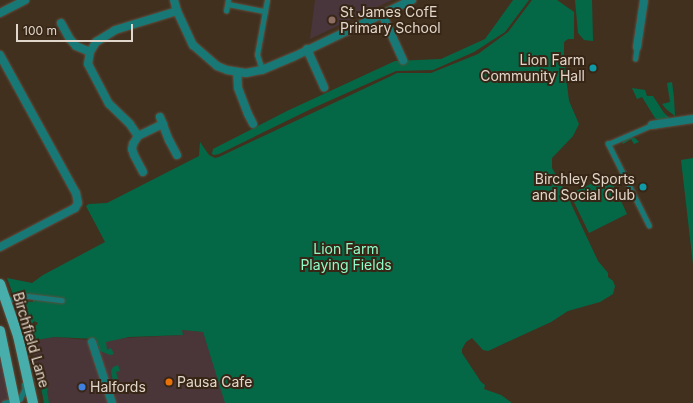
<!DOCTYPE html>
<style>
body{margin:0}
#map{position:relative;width:693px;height:403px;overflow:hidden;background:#42301f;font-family:Inter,sans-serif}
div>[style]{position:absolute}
.commercial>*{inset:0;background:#4a3638}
.education>*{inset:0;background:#49353c}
.green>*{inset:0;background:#046847}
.roads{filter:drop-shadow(0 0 1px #5f4e3e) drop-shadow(0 0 1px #5f4e3e)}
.service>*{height:4.5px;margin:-2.25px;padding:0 2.25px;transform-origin:2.25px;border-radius:2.25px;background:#187875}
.minor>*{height:8px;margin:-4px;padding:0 4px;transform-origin:4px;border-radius:4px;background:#187875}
.primary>*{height:10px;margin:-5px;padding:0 5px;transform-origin:5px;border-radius:5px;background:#48aeab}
.dots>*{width:11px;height:11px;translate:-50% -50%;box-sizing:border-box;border:2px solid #372615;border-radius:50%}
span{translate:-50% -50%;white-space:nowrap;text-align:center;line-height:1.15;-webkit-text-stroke:4px #372615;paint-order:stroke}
.poi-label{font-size:14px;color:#e1d6cb}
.left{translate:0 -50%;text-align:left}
.right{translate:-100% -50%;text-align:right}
.park-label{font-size:14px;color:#8efac8}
.street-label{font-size:14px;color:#e1d6cb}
.scale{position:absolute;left:16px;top:24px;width:117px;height:18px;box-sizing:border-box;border:2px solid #e1d6cb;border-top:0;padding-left:5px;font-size:12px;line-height:14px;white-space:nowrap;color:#e1d6cb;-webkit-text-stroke:3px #372615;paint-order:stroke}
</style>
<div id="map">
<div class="commercial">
<div style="clip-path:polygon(182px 330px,203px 332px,226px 403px,45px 403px,30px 341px,54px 337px,87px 340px,183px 335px)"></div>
<div style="clip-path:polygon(0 340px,15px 403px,0 403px)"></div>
</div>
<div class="education">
<div style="clip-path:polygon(315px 0,392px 0,310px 39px)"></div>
</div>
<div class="green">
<div style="clip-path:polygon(513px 0,529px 0,505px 32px,474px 52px,433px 70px,396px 71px,313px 108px,219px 154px,214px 155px,212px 154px,213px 149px,287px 111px,395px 61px,441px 59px,485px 39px)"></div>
<div style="clip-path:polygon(532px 0,557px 0,574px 12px,574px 39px,568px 39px,564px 42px,564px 61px,569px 101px,579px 124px,573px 136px,552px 158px,552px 168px,566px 193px,598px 261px,608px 273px,608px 277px,613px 281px,615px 286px,613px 294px,600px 302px,568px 311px,551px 322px,488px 351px,483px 350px,472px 338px,466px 342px,462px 349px,462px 353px,481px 382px,485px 385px,484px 389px,501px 395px,512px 403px,225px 403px,203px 332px,182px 330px,183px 335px,129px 337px,106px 342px,107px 350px,111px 348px,114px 354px,110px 355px,100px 351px,96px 339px,54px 337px,30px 341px,29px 335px,38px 323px,34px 321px,27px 332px,16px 303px,21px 301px,33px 302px,32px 295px,14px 297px,7px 278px,32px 283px,43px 275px,105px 242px,86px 206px,89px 204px,107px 203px,199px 156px,200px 142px,209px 155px,215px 158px,219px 157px,389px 77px,397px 73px,431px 73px,478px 54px,508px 32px)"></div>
<div style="clip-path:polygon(575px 0,592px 0,593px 41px,584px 40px,578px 33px)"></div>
<div style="clip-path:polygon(672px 82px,674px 98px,675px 116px,666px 109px,662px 104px,670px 102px,667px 83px)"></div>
<div style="clip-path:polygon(632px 88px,645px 90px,647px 96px,653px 96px,664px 113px,671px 119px,659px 121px,655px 118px,642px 97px,637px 99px)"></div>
<div style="clip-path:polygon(630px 137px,635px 138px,639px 142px,634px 144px,631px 139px,623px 144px,622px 142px)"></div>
<div style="clip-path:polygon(693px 158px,693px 264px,681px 160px)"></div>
<div style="clip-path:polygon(609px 175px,627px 214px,589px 233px,570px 194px)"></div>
<div style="clip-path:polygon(37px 365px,48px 390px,47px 391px,49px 403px,44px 403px)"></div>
<div style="clip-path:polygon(118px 365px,120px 371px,116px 372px,118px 379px,113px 381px,111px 371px,113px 367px)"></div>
</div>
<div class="roads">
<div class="service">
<div style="left:228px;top:4px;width:38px;rotate:11deg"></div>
<div style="left:226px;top:11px;width:11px;rotate:-80deg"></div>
<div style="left:635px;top:59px;width:12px;rotate:-81deg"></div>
<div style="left:262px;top:70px;width:16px;rotate:-108deg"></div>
<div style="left:257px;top:55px;width:56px;rotate:-79.7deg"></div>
<div style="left:649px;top:226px;width:92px;rotate:-116.6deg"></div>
<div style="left:608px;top:144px;width:48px;rotate:-23.4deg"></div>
<div style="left:6px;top:300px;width:22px;rotate:-10deg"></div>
<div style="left:28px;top:296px;width:34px;rotate:7deg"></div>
<div style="left:4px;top:403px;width:16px;rotate:-14deg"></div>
<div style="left:20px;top:399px;width:12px;rotate:-66deg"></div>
<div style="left:25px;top:388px;width:3px;rotate:-108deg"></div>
</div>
<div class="minor">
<div style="left:174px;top:0;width:11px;rotate:75deg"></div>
<div style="left:177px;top:11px;width:38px;rotate:65deg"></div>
<div style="left:193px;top:45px;width:32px;rotate:41deg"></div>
<div style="left:217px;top:66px;width:11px;rotate:22deg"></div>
<div style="left:227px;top:70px;width:19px;rotate:9deg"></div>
<div style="left:246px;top:73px;width:16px;rotate:-11deg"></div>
<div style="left:262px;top:70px;width:34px;rotate:-23deg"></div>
<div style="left:293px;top:57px;width:132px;rotate:-25.6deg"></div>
<div style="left:0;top:13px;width:28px;rotate:-27deg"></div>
<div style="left:382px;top:14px;width:51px;rotate:65.5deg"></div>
<div style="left:61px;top:23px;width:18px;rotate:61deg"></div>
<div style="left:70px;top:39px;width:9px;rotate:49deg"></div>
<div style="left:76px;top:46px;width:15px;rotate:23deg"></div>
<div style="left:637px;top:47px;width:48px;rotate:-81.5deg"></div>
<div style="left:307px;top:49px;width:42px;rotate:65.9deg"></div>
<div style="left:0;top:55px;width:158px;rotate:61.2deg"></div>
<div style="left:76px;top:193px;width:10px;rotate:79deg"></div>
<div style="left:78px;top:203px;width:6px;rotate:121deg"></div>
<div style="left:75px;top:208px;width:85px;rotate:152.5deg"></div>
<div style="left:237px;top:72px;width:16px;rotate:86deg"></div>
<div style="left:238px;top:88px;width:28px;rotate:69deg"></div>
<div style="left:248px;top:114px;width:11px;rotate:63deg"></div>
<div style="left:160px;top:117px;width:25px;rotate:69deg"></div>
<div style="left:169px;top:140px;width:17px;rotate:62deg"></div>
<div style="left:652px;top:125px;width:41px;rotate:-8.3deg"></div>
<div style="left:138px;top:136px;width:14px;rotate:-124deg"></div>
<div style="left:130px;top:124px;width:29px;rotate:-136deg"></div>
<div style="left:109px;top:104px;width:45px;rotate:-117.7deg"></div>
<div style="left:88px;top:64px;width:12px;rotate:-81deg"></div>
<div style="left:90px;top:52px;width:12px;rotate:-59deg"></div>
<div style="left:96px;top:42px;width:22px;rotate:-32deg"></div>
<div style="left:115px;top:30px;width:65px;rotate:-17deg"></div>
<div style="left:143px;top:172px;width:19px;rotate:-118deg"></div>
<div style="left:134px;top:155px;width:6px;rotate:-108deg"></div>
<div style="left:132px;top:149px;width:5px;rotate:-79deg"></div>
<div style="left:133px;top:144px;width:9px;rotate:-58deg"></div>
<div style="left:138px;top:136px;width:28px;rotate:-26deg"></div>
<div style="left:92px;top:342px;width:64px;rotate:71.8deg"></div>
</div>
<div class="primary">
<div style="left:0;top:284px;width:55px;rotate:70.9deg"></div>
<div style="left:18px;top:336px;width:69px;rotate:77.4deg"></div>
<div style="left:0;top:331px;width:74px;rotate:78.2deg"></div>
</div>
</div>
<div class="dots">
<div style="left:332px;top:20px;background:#8d6e63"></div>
<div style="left:593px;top:68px;background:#0f9aa8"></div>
<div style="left:643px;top:187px;background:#0f9aa8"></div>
<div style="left:169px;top:382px;background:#e8710a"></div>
<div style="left:82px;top:387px;background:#3f7fe0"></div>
</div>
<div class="poi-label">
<span class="left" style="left:340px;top:20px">St James CofE<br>Primary School</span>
<span class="right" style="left:585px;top:68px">Lion Farm<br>Community Hall</span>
<span class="right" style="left:635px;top:187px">Birchley Sports<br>and Social Club</span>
<span class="left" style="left:177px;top:382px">Pausa Cafe</span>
<span class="left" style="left:90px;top:387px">Halfords</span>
</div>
<div class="park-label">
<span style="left:346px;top:257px">Lion Farm<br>Playing Fields</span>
</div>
<div class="street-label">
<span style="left:31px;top:340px;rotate:74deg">Birchfield Lane</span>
</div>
<div class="scale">100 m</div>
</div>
